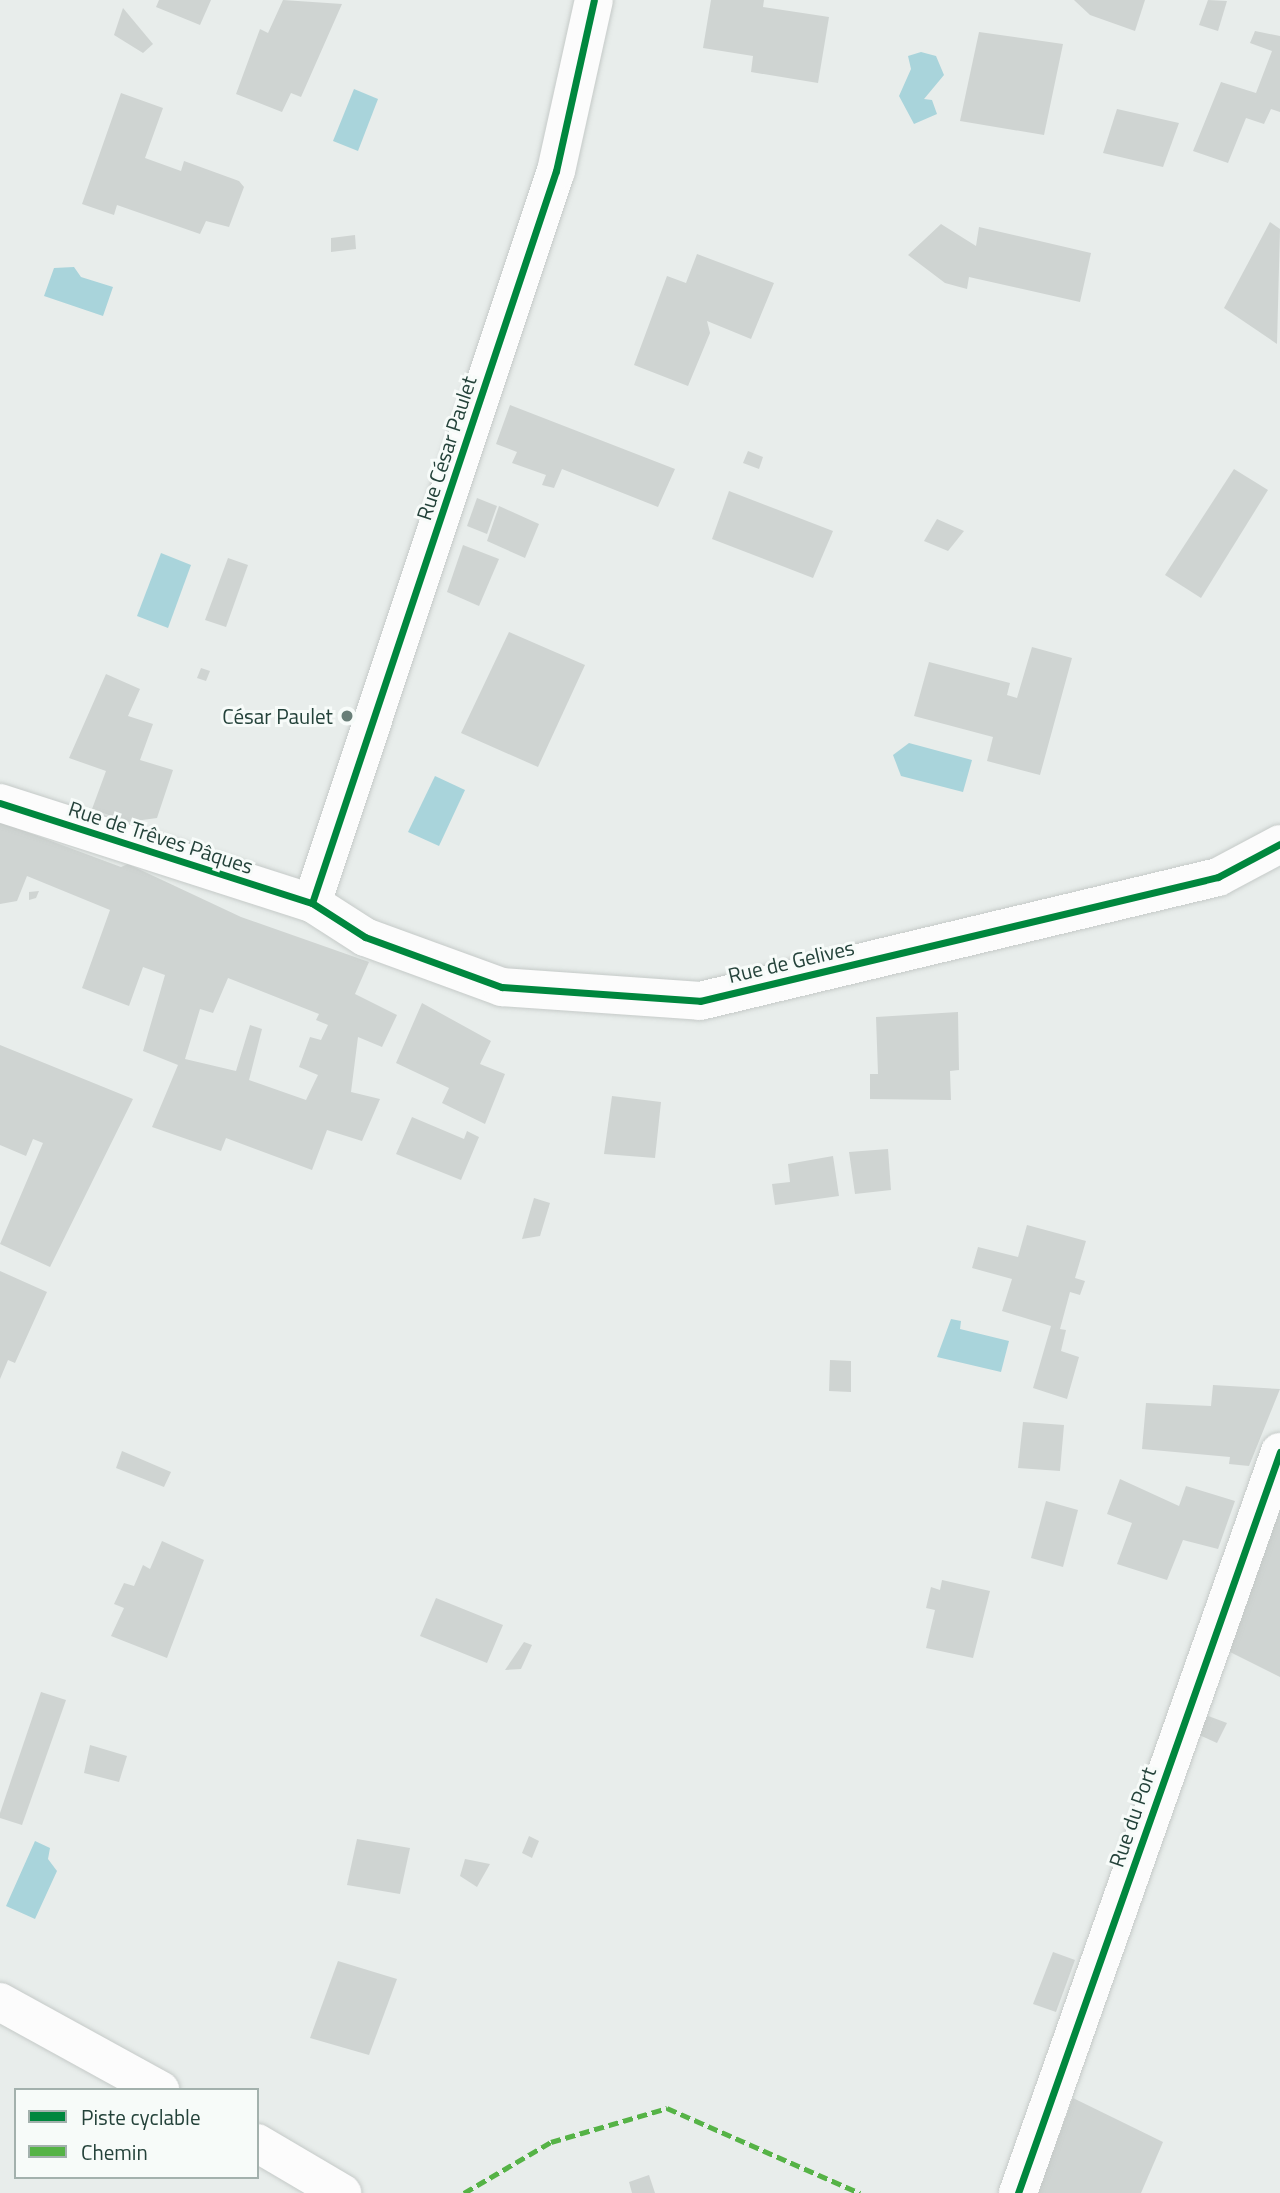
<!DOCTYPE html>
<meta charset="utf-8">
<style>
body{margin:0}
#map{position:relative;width:1280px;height:2193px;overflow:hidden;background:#e8edeb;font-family:"Titillium Web",sans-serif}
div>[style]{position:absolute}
.water>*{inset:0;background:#a9d4db}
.building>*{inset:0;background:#cfd4d2}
.roads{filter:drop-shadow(0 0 2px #c5cac8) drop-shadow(0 0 2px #c5cac8)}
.minor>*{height:38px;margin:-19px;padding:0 19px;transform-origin:19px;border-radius:19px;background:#fcfcfc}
.tertiary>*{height:38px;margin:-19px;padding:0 19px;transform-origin:19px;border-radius:19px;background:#fcfcfc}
.quiet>*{height:5px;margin-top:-2.5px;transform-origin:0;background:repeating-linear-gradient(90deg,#55b346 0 10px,transparent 0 15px)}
.cycleway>*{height:7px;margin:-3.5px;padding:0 3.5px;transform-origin:3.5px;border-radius:3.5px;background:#00873e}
.dots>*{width:19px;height:19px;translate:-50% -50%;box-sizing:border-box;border:4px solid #f7fbf9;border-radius:50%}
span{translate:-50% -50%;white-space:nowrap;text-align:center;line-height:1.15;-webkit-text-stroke:6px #f7fbf9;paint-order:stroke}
.street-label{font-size:21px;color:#24423a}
.poi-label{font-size:21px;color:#24423a}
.right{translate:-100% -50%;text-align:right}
.legend{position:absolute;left:14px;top:2088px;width:245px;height:91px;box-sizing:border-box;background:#f7fbf9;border:2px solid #a3b1ad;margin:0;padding:9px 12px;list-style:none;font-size:21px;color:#24423a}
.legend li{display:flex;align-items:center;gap:14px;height:35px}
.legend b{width:35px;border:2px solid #a3b1ad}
</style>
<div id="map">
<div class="water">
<div style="clip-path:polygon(921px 52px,936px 56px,944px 75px,924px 99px,932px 100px,937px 114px,914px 124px,899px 96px,911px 69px,908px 56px)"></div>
<div style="clip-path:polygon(354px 89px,378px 99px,358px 151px,333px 141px)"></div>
<div style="clip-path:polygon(74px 267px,81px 277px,113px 287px,103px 316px,44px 296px,54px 268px)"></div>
<div style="clip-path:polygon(161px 553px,191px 565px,168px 628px,137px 616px)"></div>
<div style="clip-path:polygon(909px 743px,972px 760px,963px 792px,901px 776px,893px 755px)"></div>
<div style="clip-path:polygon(435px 776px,465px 790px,439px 846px,408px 832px)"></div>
<div style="clip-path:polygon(951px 1319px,961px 1321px,960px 1329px,1009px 1341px,1001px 1372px,937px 1357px)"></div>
<div style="clip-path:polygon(35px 1841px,50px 1848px,48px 1859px,57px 1871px,35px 1919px,6px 1906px)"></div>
</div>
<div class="building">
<div style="clip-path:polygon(159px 0,211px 0,200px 25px,156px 7px)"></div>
<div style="clip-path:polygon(283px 0,342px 4px,301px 97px,291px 93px,282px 112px,236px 94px,260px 29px,268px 33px)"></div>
<div style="clip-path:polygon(711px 0,764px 0,763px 7px,829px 17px,818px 83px,751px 72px,753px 56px,703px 48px)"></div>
<div style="clip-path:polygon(1074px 0,1145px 0,1135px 31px,1090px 15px)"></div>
<div style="clip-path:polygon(1208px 0,1227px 1px,1218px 31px,1199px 25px)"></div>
<div style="clip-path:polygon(123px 8px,153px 44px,143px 53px,114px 35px)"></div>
<div style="clip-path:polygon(1255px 31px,1280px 36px,1280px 112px,1271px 109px,1264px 124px,1246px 118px,1228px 163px,1193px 151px,1221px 82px,1256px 93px,1272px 51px,1250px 43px)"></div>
<div style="clip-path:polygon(979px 32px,1063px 44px,1044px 135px,960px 121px)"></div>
<div style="clip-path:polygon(121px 93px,163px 108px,145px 158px,181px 171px,184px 161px,239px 181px,244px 187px,229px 227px,206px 221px,200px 234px,117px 205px,114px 215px,82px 204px)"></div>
<div style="clip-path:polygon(1117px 109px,1179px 123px,1163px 167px,1103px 153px)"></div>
<div style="clip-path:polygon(1270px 222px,1280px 229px,1277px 344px,1224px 308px)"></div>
<div style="clip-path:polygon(941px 224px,976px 246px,979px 227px,1091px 253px,1080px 302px,969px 277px,967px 289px,945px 283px,908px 255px)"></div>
<div style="clip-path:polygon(355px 235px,356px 249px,331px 252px,331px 238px)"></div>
<div style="clip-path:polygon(697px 254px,774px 283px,751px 339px,707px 321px,710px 333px,688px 386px,634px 365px,667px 276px,686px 283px)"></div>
<div style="clip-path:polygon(510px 405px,675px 469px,658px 507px,562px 469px,554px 488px,542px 485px,546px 475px,512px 463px,517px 452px,496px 444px)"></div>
<div style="clip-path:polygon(748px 451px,763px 457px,759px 469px,743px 463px)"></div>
<div style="clip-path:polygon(1234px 469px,1268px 490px,1201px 598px,1165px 575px)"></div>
<div style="clip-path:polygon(729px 491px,833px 531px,813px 578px,712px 539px)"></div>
<div style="clip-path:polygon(477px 498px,497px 506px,487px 534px,467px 526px)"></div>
<div style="clip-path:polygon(499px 506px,539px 524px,525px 558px,487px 541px)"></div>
<div style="clip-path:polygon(937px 519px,964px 531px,948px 551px,924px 541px)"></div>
<div style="clip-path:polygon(463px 545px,499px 559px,479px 606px,447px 592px)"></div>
<div style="clip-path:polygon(228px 558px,248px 565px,226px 627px,205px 620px)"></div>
<div style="clip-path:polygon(509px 632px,585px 665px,538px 767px,461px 733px)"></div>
<div style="clip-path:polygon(1032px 647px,1072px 658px,1040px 775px,987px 761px,993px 737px,914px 716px,929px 662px,1010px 683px,1007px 695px,1017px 698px)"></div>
<div style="clip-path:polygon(201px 668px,210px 671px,206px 681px,197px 678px)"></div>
<div style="clip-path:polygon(106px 674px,140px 689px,128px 716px,153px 724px,140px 760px,173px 770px,157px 818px,128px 822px,92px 809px,106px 771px,69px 758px)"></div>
<div style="clip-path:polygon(evenodd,0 822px,121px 867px,128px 864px,241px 917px,369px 962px,355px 994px,397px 1015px,382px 1047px,358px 1037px,351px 1092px,380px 1099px,362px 1141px,327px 1130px,312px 1170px,226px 1138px,221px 1151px,152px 1127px,178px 1065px,143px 1051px,165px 975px,143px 967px,129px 1006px,82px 988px,110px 910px,27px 876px,17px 901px,0 904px,0 822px,228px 978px,319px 1014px,316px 1020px,328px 1025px,321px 1040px,310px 1037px,299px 1067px,318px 1075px,306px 1100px,249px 1080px,262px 1029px,250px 1025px,236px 1071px,185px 1059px,200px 1009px,213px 1013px,228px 978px)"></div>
<div style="clip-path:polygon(39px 891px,36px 898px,29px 900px,29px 892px)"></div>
<div style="clip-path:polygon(422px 1003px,491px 1041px,480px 1064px,505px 1074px,485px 1124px,442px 1103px,449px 1088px,396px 1063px)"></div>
<div style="clip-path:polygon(958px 1012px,959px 1070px,950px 1071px,951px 1100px,870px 1099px,870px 1074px,878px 1074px,876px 1017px)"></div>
<div style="clip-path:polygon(0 1045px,133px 1099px,50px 1267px,0 1244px,43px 1143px,33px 1139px,26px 1156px,0 1145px)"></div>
<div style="clip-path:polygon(612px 1096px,661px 1102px,655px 1158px,604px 1154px)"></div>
<div style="clip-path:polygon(412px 1117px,464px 1139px,467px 1131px,479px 1137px,461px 1180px,396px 1154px)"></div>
<div style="clip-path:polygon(888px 1149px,891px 1190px,855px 1194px,849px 1152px)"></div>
<div style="clip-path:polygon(833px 1156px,839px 1196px,775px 1205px,772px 1184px,790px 1182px,788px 1164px)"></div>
<div style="clip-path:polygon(534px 1198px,550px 1203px,540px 1236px,522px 1239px)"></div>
<div style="clip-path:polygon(1027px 1225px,1086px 1241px,1075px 1278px,1085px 1281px,1080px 1295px,1070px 1292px,1060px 1329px,1066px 1330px,1061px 1351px,1079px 1357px,1067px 1399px,1033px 1388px,1051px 1326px,1002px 1311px,1012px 1279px,972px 1268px,978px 1247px,1018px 1257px)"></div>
<div style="clip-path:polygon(0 1271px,47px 1292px,15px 1363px,8px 1360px,0 1379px)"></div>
<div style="clip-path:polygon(830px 1360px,851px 1361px,851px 1392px,829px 1391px)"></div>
<div style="clip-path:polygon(1213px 1385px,1280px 1389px,1249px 1466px,1229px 1464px,1230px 1457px,1142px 1449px,1146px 1403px,1211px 1406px)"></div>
<div style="clip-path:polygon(1023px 1422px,1064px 1425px,1060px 1471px,1018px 1468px)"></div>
<div style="clip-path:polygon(122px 1451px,171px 1472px,164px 1487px,116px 1468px)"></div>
<div style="clip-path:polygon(1120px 1479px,1179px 1506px,1186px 1486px,1235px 1501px,1218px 1549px,1183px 1540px,1167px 1580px,1117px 1564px,1132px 1523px,1107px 1514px)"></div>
<div style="clip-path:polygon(1046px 1501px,1078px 1510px,1063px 1567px,1031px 1558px)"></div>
<div style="clip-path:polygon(1280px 1504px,1280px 1677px,1226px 1650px)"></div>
<div style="clip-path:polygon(162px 1541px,204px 1560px,167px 1658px,111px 1636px,124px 1608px,114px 1604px,124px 1583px,134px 1586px,143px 1565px,150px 1569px)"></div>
<div style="clip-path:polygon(942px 1580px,990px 1591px,973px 1658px,926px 1648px,935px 1610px,926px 1608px,931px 1587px,940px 1590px)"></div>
<div style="clip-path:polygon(436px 1598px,503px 1625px,487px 1663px,420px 1636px)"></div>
<div style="clip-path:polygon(524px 1642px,532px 1645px,521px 1669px,505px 1670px)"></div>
<div style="clip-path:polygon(41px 1692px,66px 1700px,22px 1825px,0 1818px,0 1813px)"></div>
<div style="clip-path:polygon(1203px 1714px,1227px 1723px,1217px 1743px,1197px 1734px)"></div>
<div style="clip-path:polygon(90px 1745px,127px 1756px,119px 1782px,84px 1773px)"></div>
<div style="clip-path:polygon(529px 1836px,539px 1841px,532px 1858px,522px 1853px)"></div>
<div style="clip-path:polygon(357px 1839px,410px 1848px,400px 1894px,347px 1885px)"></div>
<div style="clip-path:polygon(465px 1859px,490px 1864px,477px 1887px,460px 1876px)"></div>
<div style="clip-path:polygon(1053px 1952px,1075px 1960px,1056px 2012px,1033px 2004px)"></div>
<div style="clip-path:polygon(338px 1961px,397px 1979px,369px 2055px,310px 2038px)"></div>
<div style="clip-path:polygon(1073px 2098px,1163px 2142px,1141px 2193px,1037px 2193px)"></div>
<div style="clip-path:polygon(649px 2175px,655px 2193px,632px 2193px,629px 2182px)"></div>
</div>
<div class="roads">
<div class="minor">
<div style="left:312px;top:903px;width:772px;rotate:-71.57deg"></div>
<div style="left:556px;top:171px;width:175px;rotate:-77.5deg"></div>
<div style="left:0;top:2002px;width:183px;rotate:28.8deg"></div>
<div style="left:257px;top:2143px;width:99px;rotate:30.5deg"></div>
<div style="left:1018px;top:2193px;width:786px;rotate:-70.53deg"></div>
</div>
<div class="tertiary">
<div style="left:0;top:803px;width:328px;rotate:17.8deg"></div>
<div style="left:312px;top:903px;width:63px;rotate:32.7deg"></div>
<div style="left:365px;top:937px;width:146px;rotate:20.1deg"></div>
<div style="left:502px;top:987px;width:198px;rotate:4deg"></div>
<div style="left:700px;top:1001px;width:533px;rotate:-13.46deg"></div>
<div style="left:1218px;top:877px;width:70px;rotate:-28deg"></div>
</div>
</div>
<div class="quiet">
<div style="left:464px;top:2193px;width:101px;rotate:-30.4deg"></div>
<div style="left:551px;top:2142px;width:121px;rotate:-16.3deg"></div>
<div style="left:667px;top:2108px;width:211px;rotate:23.8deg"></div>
</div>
<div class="cycleway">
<div style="left:0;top:803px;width:328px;rotate:17.8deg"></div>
<div style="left:312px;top:903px;width:63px;rotate:32.7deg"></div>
<div style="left:365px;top:937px;width:146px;rotate:20.1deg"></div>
<div style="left:502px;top:987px;width:198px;rotate:4deg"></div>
<div style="left:700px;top:1001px;width:533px;rotate:-13.46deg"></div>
<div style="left:1218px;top:877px;width:70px;rotate:-28deg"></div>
<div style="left:312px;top:903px;width:772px;rotate:-71.57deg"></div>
<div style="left:556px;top:171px;width:175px;rotate:-77.5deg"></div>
<div style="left:1018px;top:2193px;width:786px;rotate:-70.53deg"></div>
</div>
<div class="dots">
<div style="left:347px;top:716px;background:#697e78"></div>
</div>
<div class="street-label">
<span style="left:446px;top:448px;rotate:-72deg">Rue César Paulet</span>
<span style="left:161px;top:837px;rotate:18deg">Rue de Trêves Pâques</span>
<span style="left:791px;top:961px;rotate:-13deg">Rue de Gelives</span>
<span style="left:1132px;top:1817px;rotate:-71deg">Rue du Port</span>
</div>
<div class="poi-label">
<span class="right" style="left:333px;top:716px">César Paulet</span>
</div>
<ul class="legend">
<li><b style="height:9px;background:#00873e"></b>Piste cyclable</li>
<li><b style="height:9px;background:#55b346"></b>Chemin</li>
</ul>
</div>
